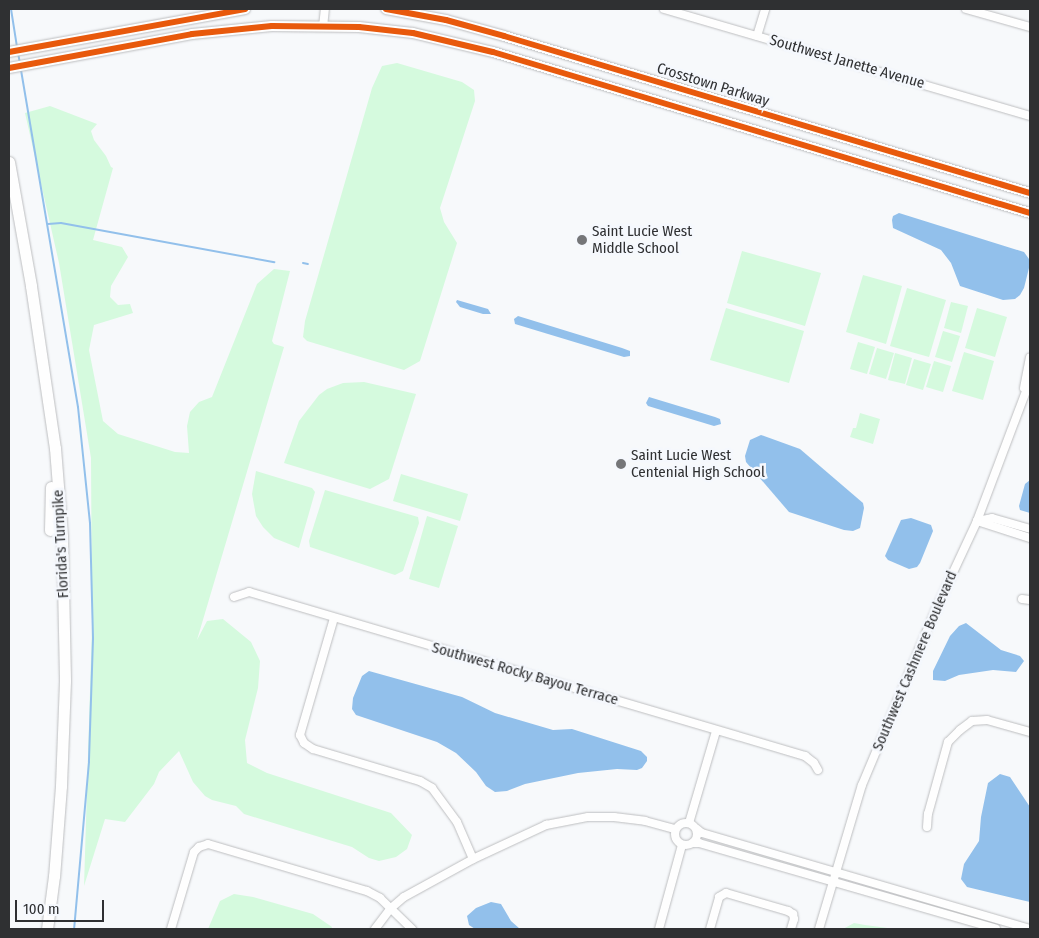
<!DOCTYPE html>
<style>
body{margin:0}
#map{position:relative;width:1039px;height:938px;overflow:hidden;background:#f7f9fb;font-family:"Fira Sans Condensed",sans-serif}
div>[style]{position:absolute}
.green>*{inset:0;background:#d5fade}
.water>*{inset:0;background:#92c0eb}
.stream>*{height:2px;margin:-1px;padding:0 1px;transform-origin:1px;border-radius:1px;background:#92c0eb}
.roads{filter:drop-shadow(0 0 1px #bdbec0) drop-shadow(0 0 1px #bdbec0)}
.minor>*{height:8px;margin:-4px;padding:0 4px;transform-origin:4px;border-radius:4px;background:#fefefe}
.minor>.ring{margin:-4px;padding:0;box-sizing:content-box;background:none;border:8px solid #fefefe;border-radius:50%}
.major>*{height:10px;margin:-5px;padding:0 5px;transform-origin:5px;border-radius:5px;background:#fefefe}
.highway>*{height:11px;margin:-5.5px;padding:0 5.5px;transform-origin:5.5px;border-radius:5.5px;background:#fefefe}
.cycleway>*{height:6px;margin:-3px;padding:0 3px;transform-origin:3px;border-radius:3px;background:#e8590c}
.dots>*{width:14px;height:14px;translate:-50% -50%;box-sizing:border-box;border:2px solid #f5f8fd;border-radius:50%}
span{translate:-50% -50%;white-space:nowrap;text-align:center;line-height:1.15;-webkit-text-stroke:5px #f5f8fd;paint-order:stroke}
.street-label{font-size:15px;color:#2f3032}
.poi-label{font-size:15px;color:#2f3032}
.left{translate:0 -50%;text-align:left}
.frame{position:absolute;inset:0;border:10px solid #2f3032;pointer-events:none}
.scale{position:absolute;left:15px;top:900px;width:89px;height:22px;box-sizing:border-box;border:2px solid #2f3032;border-top:0;padding-left:6px;font-size:15px;line-height:18px;white-space:nowrap;color:#2f3032;-webkit-text-stroke:4px #f5f8fd;paint-order:stroke}
</style>
<div id="map">
<div class="green">
<div style="clip-path:polygon(397px 63px,462px 82px,474px 90px,475px 101px,440px 208px,444px 222px,457px 243px,420px 361px,404px 370px,307px 341px,303px 337px,305px 321px,372px 88px,382px 66px)"></div>
<div style="clip-path:polygon(50px 106px,97px 124px,91px 131px,94px 140px,106px 156px,111px 167px,113px 168px,93px 240px,122px 247px,128px 257px,111px 286px,110px 297px,118px 305px,130px 304px,133px 313px,94px 325px,89px 350px,103px 421px,118px 434px,175px 452px,189px 453px,187px 426px,190px 412px,199px 402px,212px 397px,257px 284px,274px 269px,290px 271px,272px 341px,274px 344px,284px 347px,197px 640px,207px 621px,223px 619px,251px 642px,260px 661px,258px 688px,245px 740px,247px 763px,267px 773px,391px 813px,412px 835px,407px 849px,396px 857px,379px 861px,369px 858px,352px 847px,244px 814px,236px 806px,212px 800px,205px 796px,193px 782px,179px 751px,159px 772px,154px 784px,125px 822px,105px 819px,84px 886px,92px 626px,91px 458px,59px 263px,25px 113px)"></div>
<div style="clip-path:polygon(742px 251px,821px 273px,805px 326px,727px 303px)"></div>
<div style="clip-path:polygon(863px 275px,902px 286px,886px 344px,846px 332px)"></div>
<div style="clip-path:polygon(907px 288px,946px 300px,929px 357px,890px 346px)"></div>
<div style="clip-path:polygon(951px 302px,968px 306px,961px 333px,944px 328px)"></div>
<div style="clip-path:polygon(726px 308px,804px 331px,789px 383px,710px 360px)"></div>
<div style="clip-path:polygon(977px 308px,1007px 317px,995px 357px,965px 348px)"></div>
<div style="clip-path:polygon(943px 331px,960px 336px,952px 362px,935px 357px)"></div>
<div style="clip-path:polygon(858px 342px,875px 347px,867px 374px,850px 369px)"></div>
<div style="clip-path:polygon(877px 348px,894px 353px,886px 379px,869px 374px)"></div>
<div style="clip-path:polygon(964px 352px,994px 361px,983px 400px,952px 391px)"></div>
<div style="clip-path:polygon(895px 353px,912px 358px,905px 384px,888px 380px)"></div>
<div style="clip-path:polygon(914px 359px,931px 364px,923px 390px,906px 385px)"></div>
<div style="clip-path:polygon(934px 361px,951px 366px,943px 392px,926px 387px)"></div>
<div style="clip-path:polygon(364px 382px,416px 394px,389px 479px,370px 489px,284px 463px,299px 421px,319px 395px,327px 389px,343px 383px)"></div>
<div style="clip-path:polygon(860px 413px,880px 419px,873px 444px,850px 437px,853px 428px,856px 428px)"></div>
<div style="clip-path:polygon(256px 471px,312px 488px,315px 492px,299px 548px,274px 538px,263px 527px,256px 516px,252px 494px)"></div>
<div style="clip-path:polygon(401px 474px,468px 494px,460px 521px,393px 501px)"></div>
<div style="clip-path:polygon(325px 490px,418px 517px,419px 523px,403px 571px,395px 575px,310px 547px,309px 541px)"></div>
<div style="clip-path:polygon(427px 516px,458px 526px,439px 588px,409px 579px)"></div>
<div style="clip-path:polygon(234px 894px,253px 897px,313px 914px,332px 927px,331px 929px,208px 929px,220px 901px)"></div>
<div style="clip-path:polygon(854px 923px,865px 925px,895px 929px,843px 929px)"></div>
</div>
<div class="water">
<div style="clip-path:polygon(899px 213px,1024px 252px,1029px 259px,1029px 268px,1024px 288px,1020px 295px,1015px 299px,1003px 300px,960px 286px,951px 263px,941px 250px,893px 228px,892px 220px,893px 216px)"></div>
<div style="clip-path:polygon(457px 300px,488px 309px,491px 314px,483px 314px,460px 307px,456px 302px)"></div>
<div style="clip-path:polygon(518px 316px,622px 348px,630px 351px,630px 356px,624px 357px,515px 324px,514px 319px)"></div>
<div style="clip-path:polygon(649px 397px,715px 417px,720px 419px,721px 424px,714px 426px,648px 406px,646px 403px)"></div>
<div style="clip-path:polygon(761px 435px,800px 449px,863px 503px,864px 508px,860px 528px,853px 531px,844px 530px,789px 512px,746px 462px,745px 456px,750px 440px)"></div>
<div style="clip-path:polygon(1030px 480px,1030px 513px,1020px 510px,1019px 506px,1025px 484px)"></div>
<div style="clip-path:polygon(911px 518px,931px 525px,933px 531px,920px 563px,917px 567px,909px 569px,888px 560px,885px 556px,901px 520px)"></div>
<div style="clip-path:polygon(966px 623px,1001px 650px,1020px 656px,1024px 661px,1016px 672px,993px 670px,959px 675px,945px 681px,933px 680px,933px 671px,950px 636px,959px 626px)"></div>
<div style="clip-path:polygon(369px 671px,462px 697px,495px 713px,553px 730px,572px 729px,641px 751px,647px 757px,647px 761px,642px 768px,637px 770px,617px 769px,578px 773px,525px 784px,507px 791px,495px 792px,486px 786px,476px 772px,456px 753px,437px 742px,356px 715px,352px 709px,353px 698px,362px 676px)"></div>
<div style="clip-path:polygon(1000px 774px,1010px 777px,1030px 807px,1030px 902px,967px 887px,961px 879px,964px 864px,979px 841px,981px 817px,988px 783px)"></div>
<div style="clip-path:polygon(491px 902px,501px 904px,511px 921px,520px 929px,475px 929px,469px 925px,467px 916px,476px 908px)"></div>
</div>
<div class="stream">
<div style="left:11px;top:9px;width:37px;rotate:81deg"></div>
<div style="left:18px;top:53px;width:10px;rotate:79deg"></div>
<div style="left:21px;top:70px;width:342px;rotate:80.4deg"></div>
<div style="left:78px;top:407px;width:117px;rotate:84.1deg"></div>
<div style="left:90px;top:523px;width:116px;rotate:88.5deg"></div>
<div style="left:93px;top:639px;width:123px;rotate:91.9deg"></div>
<div style="left:89px;top:762px;width:168px;rotate:95.1deg"></div>
<div style="left:48px;top:224px;width:13px;rotate:-4deg"></div>
<div style="left:61px;top:223px;width:217px;rotate:10.4deg"></div>
<div style="left:303px;top:263px;width:5px;rotate:11deg"></div>
</div>
<div class="roads">
<div class="minor">
<div style="left:664px;top:9px;width:381px;rotate:16.3deg"></div>
<div style="left:966px;top:9px;width:66px;rotate:15.7deg"></div>
<div style="left:323px;top:27px;width:18px;rotate:-84deg"></div>
<div style="left:757px;top:36px;width:28px;rotate:-73deg"></div>
<div style="left:1024px;top:388px;width:31px;rotate:-79deg"></div>
<div style="left:977px;top:521px;width:56px;rotate:17.8deg"></div>
<div style="left:977px;top:521px;width:15px;rotate:-11deg"></div>
<div style="left:992px;top:518px;width:40px;rotate:16deg"></div>
<div style="left:234px;top:597px;width:16px;rotate:-18deg"></div>
<div style="left:249px;top:592px;width:580px;rotate:16.43deg"></div>
<div style="left:805px;top:756px;width:11px;rotate:38deg"></div>
<div style="left:814px;top:763px;width:8px;rotate:60deg"></div>
<div style="left:1022px;top:599px;width:8px;rotate:7deg"></div>
<div style="left:334px;top:618px;width:122px;rotate:106.2deg"></div>
<div style="left:300px;top:735px;width:9px;rotate:63deg"></div>
<div style="left:304px;top:743px;width:11px;rotate:34deg"></div>
<div style="left:313px;top:749px;width:112px;rotate:16.7deg"></div>
<div style="left:420px;top:781px;width:14px;rotate:30deg"></div>
<div style="left:432px;top:788px;width:42px;rotate:53.7deg"></div>
<div style="left:457px;top:822px;width:40px;rotate:66.6deg"></div>
<div class="ring" style="left:675px;top:823px;width:14px;height:14px"></div>
<div style="left:689px;top:823px;width:96px;rotate:-73.6deg"></div>
<div style="left:927px;top:827px;width:13px;rotate:-86deg"></div>
<div style="left:928px;top:814px;width:75px;rotate:-74.5deg"></div>
<div style="left:948px;top:742px;width:17px;rotate:-45deg"></div>
<div style="left:960px;top:730px;width:15px;rotate:-37deg"></div>
<div style="left:972px;top:721px;width:15px;rotate:-4deg"></div>
<div style="left:987px;top:720px;width:45px;rotate:15.6deg"></div>
<div style="left:697px;top:829px;width:6px;rotate:39deg"></div>
<div style="left:702px;top:833px;width:342px;rotate:16.3deg"></div>
<div style="left:693px;top:843px;width:6px"></div>
<div style="left:699px;top:843px;width:309px;rotate:16.1deg"></div>
<div style="left:171px;top:929px;width:80px;rotate:-73.4deg"></div>
<div style="left:194px;top:852px;width:7px;rotate:-45deg"></div>
<div style="left:199px;top:847px;width:9px;rotate:-18deg"></div>
<div style="left:208px;top:844px;width:166px;rotate:16.5deg"></div>
<div style="left:367px;top:891px;width:15px;rotate:28deg"></div>
<div style="left:380px;top:898px;width:45px;rotate:44.1deg"></div>
<div style="left:375px;top:929px;width:25px;rotate:-53deg"></div>
<div style="left:390px;top:909px;width:18px;rotate:-41deg"></div>
<div style="left:404px;top:897px;width:79px;rotate:-28.8deg"></div>
<div style="left:473px;top:859px;width:81px;rotate:-25deg"></div>
<div style="left:546px;top:825px;width:43px;rotate:-10.8deg"></div>
<div style="left:588px;top:817px;width:26px"></div>
<div style="left:614px;top:817px;width:31px;rotate:7deg"></div>
<div style="left:645px;top:821px;width:31px;rotate:15deg"></div>
<div style="left:659px;top:929px;width:87px;rotate:-74.7deg"></div>
<div style="left:710px;top:929px;width:33px;rotate:-74deg"></div>
<div style="left:719px;top:897px;width:8px;rotate:-30deg"></div>
<div style="left:726px;top:893px;width:65px;rotate:16.2deg"></div>
<div style="left:788px;top:911px;width:6px;rotate:31deg"></div>
<div style="left:793px;top:914px;width:5px;rotate:79deg"></div>
<div style="left:794px;top:919px;width:10px;rotate:107deg"></div>
<div style="left:819px;top:929px;width:150px;rotate:-73.4deg"></div>
<div style="left:862px;top:785px;width:191px;rotate:-67.2deg"></div>
<div style="left:936px;top:609px;width:97px;rotate:-65deg"></div>
<div style="left:977px;top:521px;width:150px;rotate:-69.3deg"></div>
</div>
<div class="major">
<div style="left:386px;top:9px;width:61px;rotate:10.4deg"></div>
<div style="left:446px;top:20px;width:60px;rotate:15.4deg"></div>
<div style="left:504px;top:36px;width:549px;rotate:16.62deg"></div>
<div style="left:9px;top:52px;width:240px;rotate:-10.3deg"></div>
<div style="left:9px;top:68px;width:186px;rotate:-10.5deg"></div>
<div style="left:192px;top:34px;width:80px;rotate:-5.7deg"></div>
<div style="left:272px;top:26px;width:87px;rotate:0.7deg"></div>
<div style="left:359px;top:27px;width:54px;rotate:6.3deg"></div>
<div style="left:413px;top:33px;width:82px;rotate:13.4deg"></div>
<div style="left:493px;top:52px;width:561px;rotate:16.69deg"></div>
</div>
<div class="highway">
<div style="left:9px;top:162px;width:126px;rotate:79.9deg"></div>
<div style="left:31px;top:286px;width:164px;rotate:81.6deg"></div>
<div style="left:55px;top:448px;width:88px;rotate:85.5deg"></div>
<div style="left:62px;top:536px;width:145px;rotate:88.8deg"></div>
<div style="left:65px;top:681px;width:105px;rotate:92.2deg"></div>
<div style="left:61px;top:786px;width:90px;rotate:94.4deg"></div>
<div style="left:54px;top:876px;width:53px;rotate:97.5deg"></div>
<div style="left:50px;top:530px;width:43px;rotate:-88.7deg"></div>
</div>
</div>
<div class="cycleway">
<div style="left:386px;top:9px;width:61px;rotate:10.4deg"></div>
<div style="left:446px;top:20px;width:60px;rotate:15.4deg"></div>
<div style="left:504px;top:36px;width:549px;rotate:16.62deg"></div>
<div style="left:9px;top:52px;width:240px;rotate:-10.3deg"></div>
<div style="left:9px;top:68px;width:186px;rotate:-10.5deg"></div>
<div style="left:192px;top:34px;width:80px;rotate:-5.7deg"></div>
<div style="left:272px;top:26px;width:87px;rotate:0.7deg"></div>
<div style="left:359px;top:27px;width:54px;rotate:6.3deg"></div>
<div style="left:413px;top:33px;width:82px;rotate:13.4deg"></div>
<div style="left:493px;top:52px;width:561px;rotate:16.69deg"></div>
</div>
<div class="dots">
<div style="left:582px;top:240px;background:#757678"></div>
<div style="left:621px;top:464px;background:#757678"></div>
</div>
<div class="street-label">
<span style="left:847px;top:62px;rotate:16deg">Southwest Janette Avenue</span>
<span style="left:713px;top:85px;rotate:17deg">Crosstown Parkway</span>
<span style="left:61px;top:544px;rotate:-93deg">Florida's Turnpike</span>
<span style="left:915px;top:661px;rotate:-67deg">Southwest Cashmere Boulevard</span>
<span style="left:525px;top:674px;rotate:16deg">Southwest Rocky Bayou Terrace</span>
</div>
<div class="poi-label">
<span class="left" style="left:592px;top:240px">Saint Lucie West<br>Middle School</span>
<span class="left" style="left:631px;top:464px">Saint Lucie West<br>Centenial High School</span>
</div>
<div class="frame"></div>
<div class="scale">100 m</div>
</div>
